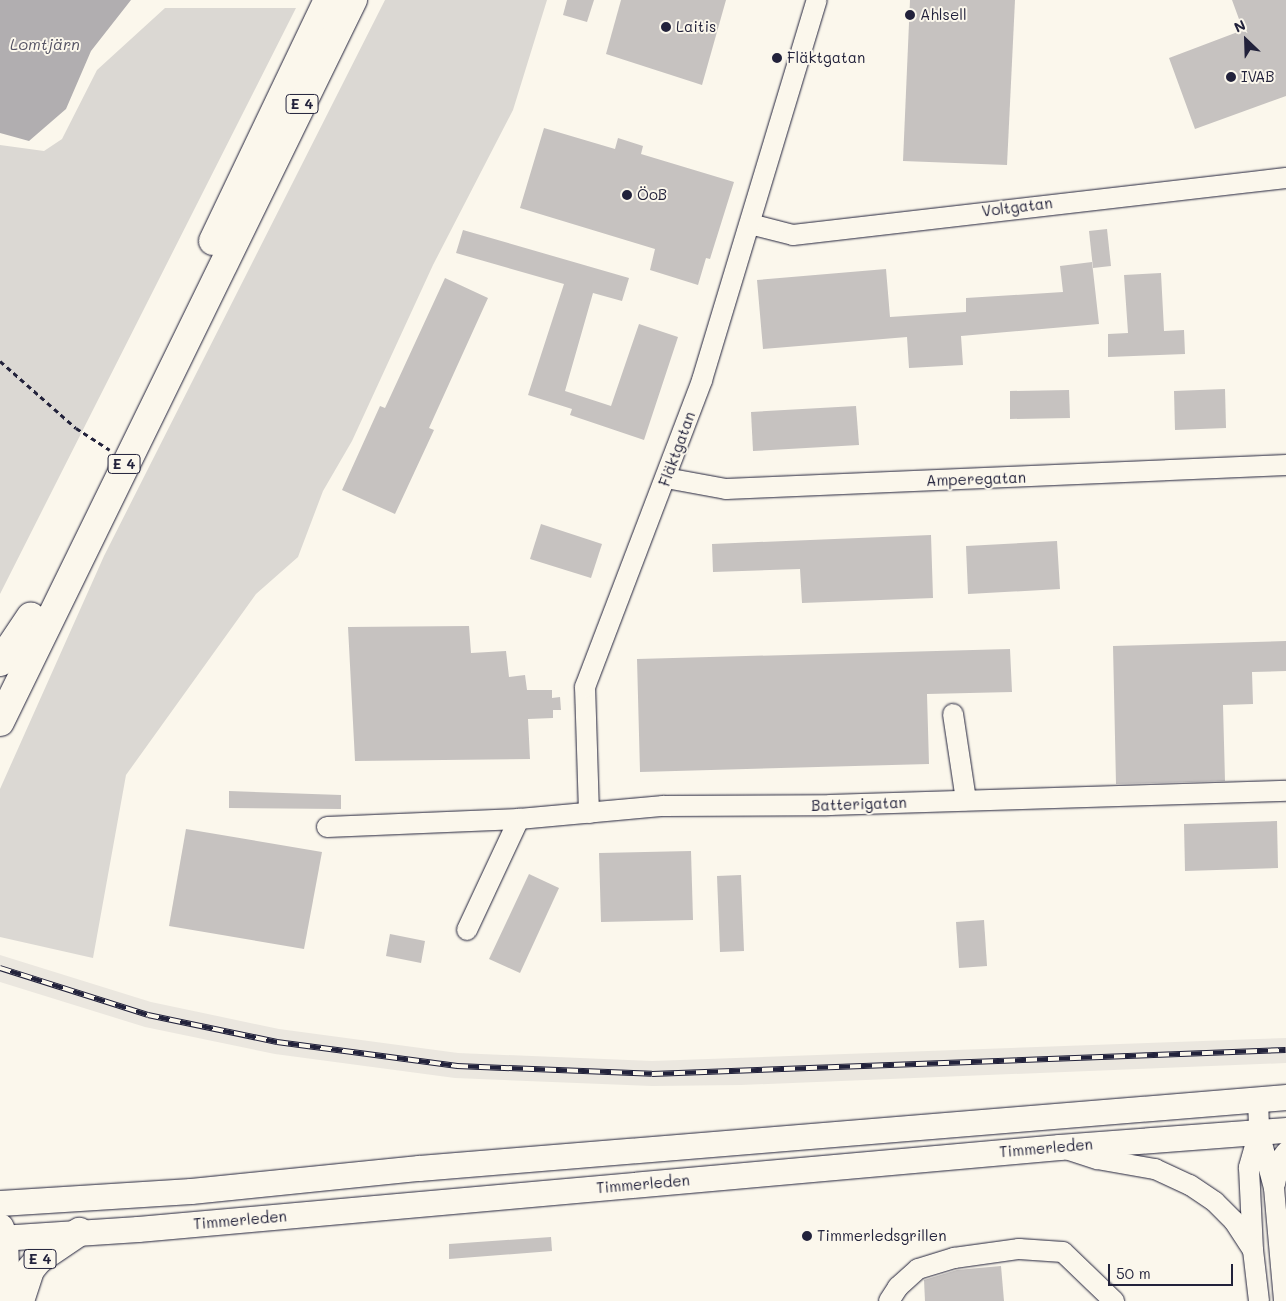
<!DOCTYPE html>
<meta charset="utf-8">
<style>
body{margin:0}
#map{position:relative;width:1286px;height:1301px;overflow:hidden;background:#fbf7ec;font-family:Mali,sans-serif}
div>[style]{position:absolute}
.built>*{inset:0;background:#ebe7df}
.green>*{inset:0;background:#dbd8d3}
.water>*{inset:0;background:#b1aeb0}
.building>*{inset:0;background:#c6c2c0}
.path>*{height:3px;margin-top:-1.5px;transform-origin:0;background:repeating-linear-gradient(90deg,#22223b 0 5px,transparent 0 9px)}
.roads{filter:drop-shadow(0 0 1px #22223b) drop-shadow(0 0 1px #22223b)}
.minor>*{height:20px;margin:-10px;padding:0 10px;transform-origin:10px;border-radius:10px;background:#fbf7ec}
.major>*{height:25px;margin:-12.5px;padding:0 12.5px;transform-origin:12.5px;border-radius:12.5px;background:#fbf7ec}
.highway>*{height:28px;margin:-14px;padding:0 14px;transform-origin:14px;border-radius:14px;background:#fbf7ec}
.rail>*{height:5.5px;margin-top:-2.75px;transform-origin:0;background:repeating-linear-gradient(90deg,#fbf7ec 0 11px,#22223b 0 22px);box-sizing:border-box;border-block:1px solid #22223b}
.dots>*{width:14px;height:14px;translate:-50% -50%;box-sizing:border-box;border:2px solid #fbf7ec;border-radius:50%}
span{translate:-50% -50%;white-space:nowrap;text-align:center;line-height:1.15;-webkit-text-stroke:4px #fbf7ec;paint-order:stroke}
.shield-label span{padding:1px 4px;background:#fbf7ec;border:1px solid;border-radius:4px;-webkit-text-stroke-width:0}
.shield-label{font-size:14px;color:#22223b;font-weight:700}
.poi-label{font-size:15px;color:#22223b}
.left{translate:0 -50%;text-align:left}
.street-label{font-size:15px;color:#22223b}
.water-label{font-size:16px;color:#545364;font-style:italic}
.north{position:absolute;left:1221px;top:15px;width:50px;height:50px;-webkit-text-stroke:4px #fbf7ec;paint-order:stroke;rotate:336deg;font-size:14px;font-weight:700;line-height:20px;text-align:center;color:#22223b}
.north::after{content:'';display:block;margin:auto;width:18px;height:22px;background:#22223b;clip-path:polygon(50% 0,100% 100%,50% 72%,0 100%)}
.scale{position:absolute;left:1108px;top:1264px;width:125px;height:22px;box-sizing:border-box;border:2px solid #22223b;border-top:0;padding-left:6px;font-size:15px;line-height:18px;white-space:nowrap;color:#22223b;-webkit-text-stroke:4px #fbf7ec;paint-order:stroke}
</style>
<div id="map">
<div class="built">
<div style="clip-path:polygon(0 955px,151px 1002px,279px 1029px,458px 1053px,652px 1061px,1286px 1038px,1286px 1063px,741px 1085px,652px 1086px,455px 1078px,275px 1054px,145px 1027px,0 982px)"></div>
</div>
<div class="green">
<div style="clip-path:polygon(385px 0,547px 0,513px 110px,433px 265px,352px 441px,323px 491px,298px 557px,256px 594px,126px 775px,93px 958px,0 937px,0 789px,104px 556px)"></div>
<div style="clip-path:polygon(165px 8px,296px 8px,0 594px,0 145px,44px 151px,62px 139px,97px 70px)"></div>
</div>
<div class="water">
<div style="clip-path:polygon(0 0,131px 0,91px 51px,66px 109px,29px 141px,0 133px)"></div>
</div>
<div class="building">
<div style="clip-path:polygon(567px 0,594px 0,587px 22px,563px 15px)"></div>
<div style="clip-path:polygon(621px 0,726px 0,702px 85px,606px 54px)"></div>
<div style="clip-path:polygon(910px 0,1015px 0,1007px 165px,903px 161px)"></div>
<div style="clip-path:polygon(1232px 0,1286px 0,1286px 96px,1195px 129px,1169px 58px,1243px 30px)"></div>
<div style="clip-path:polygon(544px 128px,615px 149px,618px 138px,643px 146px,641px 154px,734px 182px,710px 259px,706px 258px,698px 285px,650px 270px,655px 249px,520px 208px)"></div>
<div style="clip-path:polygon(1107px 229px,1111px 266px,1093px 268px,1089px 231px)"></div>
<div style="clip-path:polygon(463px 230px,629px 278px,622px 301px,593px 293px,565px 391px,611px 406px,639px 324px,678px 337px,644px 440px,570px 415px,572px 409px,528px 395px,564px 284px,456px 253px)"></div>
<div style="clip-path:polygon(1092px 262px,1099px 324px,961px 336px,963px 365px,909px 368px,907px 337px,763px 349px,757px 280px,886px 269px,890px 317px,966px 312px,966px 298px,1063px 292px,1060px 266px)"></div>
<div style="clip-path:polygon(1161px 273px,1164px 331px,1184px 330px,1185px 354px,1108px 357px,1108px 334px,1128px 333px,1124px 275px)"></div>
<div style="clip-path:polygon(445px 278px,488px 298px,429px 428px,434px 430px,395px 514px,342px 490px,380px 406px,385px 408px)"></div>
<div style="clip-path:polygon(1225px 389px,1226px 428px,1175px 430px,1174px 391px)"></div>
<div style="clip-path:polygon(1069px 390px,1070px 418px,1010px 419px,1010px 391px)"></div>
<div style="clip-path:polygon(856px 406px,859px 445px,753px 451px,751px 412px)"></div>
<div style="clip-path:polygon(541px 524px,602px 544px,591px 578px,530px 559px)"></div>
<div style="clip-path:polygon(931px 535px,933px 598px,802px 603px,800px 569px,713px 572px,712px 544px)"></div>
<div style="clip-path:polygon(1057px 541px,1060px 589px,968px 594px,966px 546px)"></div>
<div style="clip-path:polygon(469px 626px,471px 653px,506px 651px,509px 677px,525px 675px,527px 690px,552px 690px,552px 698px,560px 697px,561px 710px,553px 710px,553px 718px,528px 719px,530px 759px,355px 761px,348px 627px)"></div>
<div style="clip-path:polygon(1286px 641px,1286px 671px,1252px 672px,1253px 704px,1223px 705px,1225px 781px,1116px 784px,1113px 646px)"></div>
<div style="clip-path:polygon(1010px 649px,1012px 692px,927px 694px,929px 764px,640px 772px,637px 659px)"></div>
<div style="clip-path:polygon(229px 791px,341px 795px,341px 809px,229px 808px)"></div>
<div style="clip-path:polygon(1277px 821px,1278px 868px,1185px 871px,1184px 824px)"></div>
<div style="clip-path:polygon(186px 829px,322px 852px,304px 949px,169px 926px)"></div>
<div style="clip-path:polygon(691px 851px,693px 920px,601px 922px,599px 853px)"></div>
<div style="clip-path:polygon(529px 874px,559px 888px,520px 973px,489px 959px)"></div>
<div style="clip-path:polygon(741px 875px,744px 951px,720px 952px,717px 876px)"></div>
<div style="clip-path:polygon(984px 920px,987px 966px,959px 968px,956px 922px)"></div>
<div style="clip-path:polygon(390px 934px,425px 941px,421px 963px,386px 956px)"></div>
<div style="clip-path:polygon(551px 1237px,552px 1251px,449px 1259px,449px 1244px)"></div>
<div style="clip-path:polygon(1001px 1266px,1004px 1301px,925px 1301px,924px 1280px,957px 1270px)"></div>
</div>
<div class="path">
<div style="left:0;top:361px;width:101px;rotate:41.4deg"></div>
<div style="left:76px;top:428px;width:40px;rotate:32.9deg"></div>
</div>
<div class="roads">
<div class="minor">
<div style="left:750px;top:224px;width:44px;rotate:14.3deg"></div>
<div style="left:793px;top:235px;width:496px;rotate:-6.6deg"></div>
<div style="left:666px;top:478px;width:61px;rotate:10.4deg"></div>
<div style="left:726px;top:489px;width:561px;rotate:-2.45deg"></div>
<div style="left:953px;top:714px;width:87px;rotate:81.4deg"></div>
<div style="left:589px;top:813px;width:126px;rotate:-91.8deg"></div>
<div style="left:585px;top:687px;width:329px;rotate:-69.1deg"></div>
<div style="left:702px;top:380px;width:397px;rotate:-73.2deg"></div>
<div style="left:327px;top:827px;width:192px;rotate:-2.4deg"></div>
<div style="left:519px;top:819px;width:145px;rotate:-5.2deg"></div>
<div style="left:663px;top:806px;width:168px;rotate:-0.3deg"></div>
<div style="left:831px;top:805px;width:455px;rotate:-1.8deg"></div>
<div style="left:467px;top:930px;width:123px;rotate:-64.9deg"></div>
<div style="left:1258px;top:1099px;width:33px;rotate:88deg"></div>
<div style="left:1259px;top:1132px;width:58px;rotate:75deg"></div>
<div style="left:1274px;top:1188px;width:113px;rotate:84.9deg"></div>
<div style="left:1259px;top:1132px;width:37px;rotate:106deg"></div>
<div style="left:1249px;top:1168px;width:82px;rotate:87.2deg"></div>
<div style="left:1253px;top:1250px;width:51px;rotate:83.3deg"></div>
<div style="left:1066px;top:1149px;width:33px;rotate:18deg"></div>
<div style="left:1097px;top:1159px;width:59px;rotate:9.8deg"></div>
<div style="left:1155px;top:1169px;width:38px;rotate:25deg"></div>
<div style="left:1190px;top:1185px;width:30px;rotate:34deg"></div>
<div style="left:1215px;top:1202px;width:27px;rotate:45deg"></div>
<div style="left:1234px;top:1221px;width:35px;rotate:57deg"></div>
<div style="left:1275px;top:1184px;width:25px;rotate:-78deg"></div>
<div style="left:1280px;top:1160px;width:10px;rotate:-53deg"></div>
<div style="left:889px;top:1301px;width:17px;rotate:-57deg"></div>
<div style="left:898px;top:1287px;width:27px;rotate:-42deg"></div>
<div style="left:918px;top:1269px;width:38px;rotate:-17deg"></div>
<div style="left:954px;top:1258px;width:66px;rotate:-7.9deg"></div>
<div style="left:1019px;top:1249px;width:44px;rotate:3.9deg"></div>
<div style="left:1063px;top:1252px;width:71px;rotate:43.9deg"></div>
</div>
<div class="major">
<div style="left:0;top:1203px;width:191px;rotate:-3.6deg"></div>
<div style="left:191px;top:1191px;width:229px;rotate:-5.8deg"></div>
<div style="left:419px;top:1168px;width:870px;rotate:-4.68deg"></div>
<div style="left:0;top:1238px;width:138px;rotate:-3.7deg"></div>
<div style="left:138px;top:1229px;width:925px;rotate:-5.09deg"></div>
<div style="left:1059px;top:1147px;width:228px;rotate:-4.3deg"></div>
</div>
<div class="highway">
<div style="left:213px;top:241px;width:267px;rotate:-64.5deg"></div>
<div style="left:0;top:662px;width:55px;rotate:-56deg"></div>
<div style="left:0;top:722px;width:804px;rotate:-63.95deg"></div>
<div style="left:0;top:1228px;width:11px;rotate:68deg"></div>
<div style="left:4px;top:1238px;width:63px;rotate:88.2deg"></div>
<div style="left:20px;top:1301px;width:33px;rotate:-72deg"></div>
<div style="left:30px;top:1270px;width:13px;rotate:-51deg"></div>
<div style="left:38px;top:1260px;width:50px;rotate:-34.3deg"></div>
</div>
</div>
<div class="rail">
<div style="left:0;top:968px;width:155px;rotate:17.6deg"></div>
<div style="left:148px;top:1015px;width:132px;rotate:11.8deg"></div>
<div style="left:277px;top:1042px;width:182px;rotate:7.6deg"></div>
<div style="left:457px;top:1066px;width:195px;rotate:2.3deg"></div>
<div style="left:652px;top:1074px;width:634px;rotate:-2.17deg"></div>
</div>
<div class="dots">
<div style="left:910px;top:15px;background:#22223b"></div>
<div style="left:666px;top:27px;background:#22223b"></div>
<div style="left:777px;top:58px;background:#22223b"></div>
<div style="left:1231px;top:77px;background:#22223b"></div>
<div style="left:627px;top:195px;background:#22223b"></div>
<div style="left:807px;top:1236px;background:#22223b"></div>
</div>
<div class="shield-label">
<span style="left:302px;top:104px">E 4</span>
<span style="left:124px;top:464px">E 4</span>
<span style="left:40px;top:1259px">E 4</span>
</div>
<div class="poi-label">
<span class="left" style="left:920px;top:15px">Ahlsell</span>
<span class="left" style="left:676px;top:27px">Laitis</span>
<span class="left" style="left:787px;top:58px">Fläktgatan</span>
<span class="left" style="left:1241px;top:77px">IVAB</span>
<span class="left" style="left:637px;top:195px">ÖoB</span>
<span class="left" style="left:817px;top:1236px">Timmerledsgrillen</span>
</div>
<div class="street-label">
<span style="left:1017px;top:207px;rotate:-7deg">Voltgatan</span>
<span style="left:677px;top:449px;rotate:-70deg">Fläktgatan</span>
<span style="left:976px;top:479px;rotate:-2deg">Amperegatan</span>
<span style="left:859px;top:804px;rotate:-2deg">Batterigatan</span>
<span style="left:1046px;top:1148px;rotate:-5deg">Timmerleden</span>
<span style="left:643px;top:1184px;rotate:-5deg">Timmerleden</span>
<span style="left:240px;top:1220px;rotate:-5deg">Timmerleden</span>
</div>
<div class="water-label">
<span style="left:45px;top:44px">Lomtjärn</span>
</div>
<div class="north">N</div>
<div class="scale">50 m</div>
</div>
